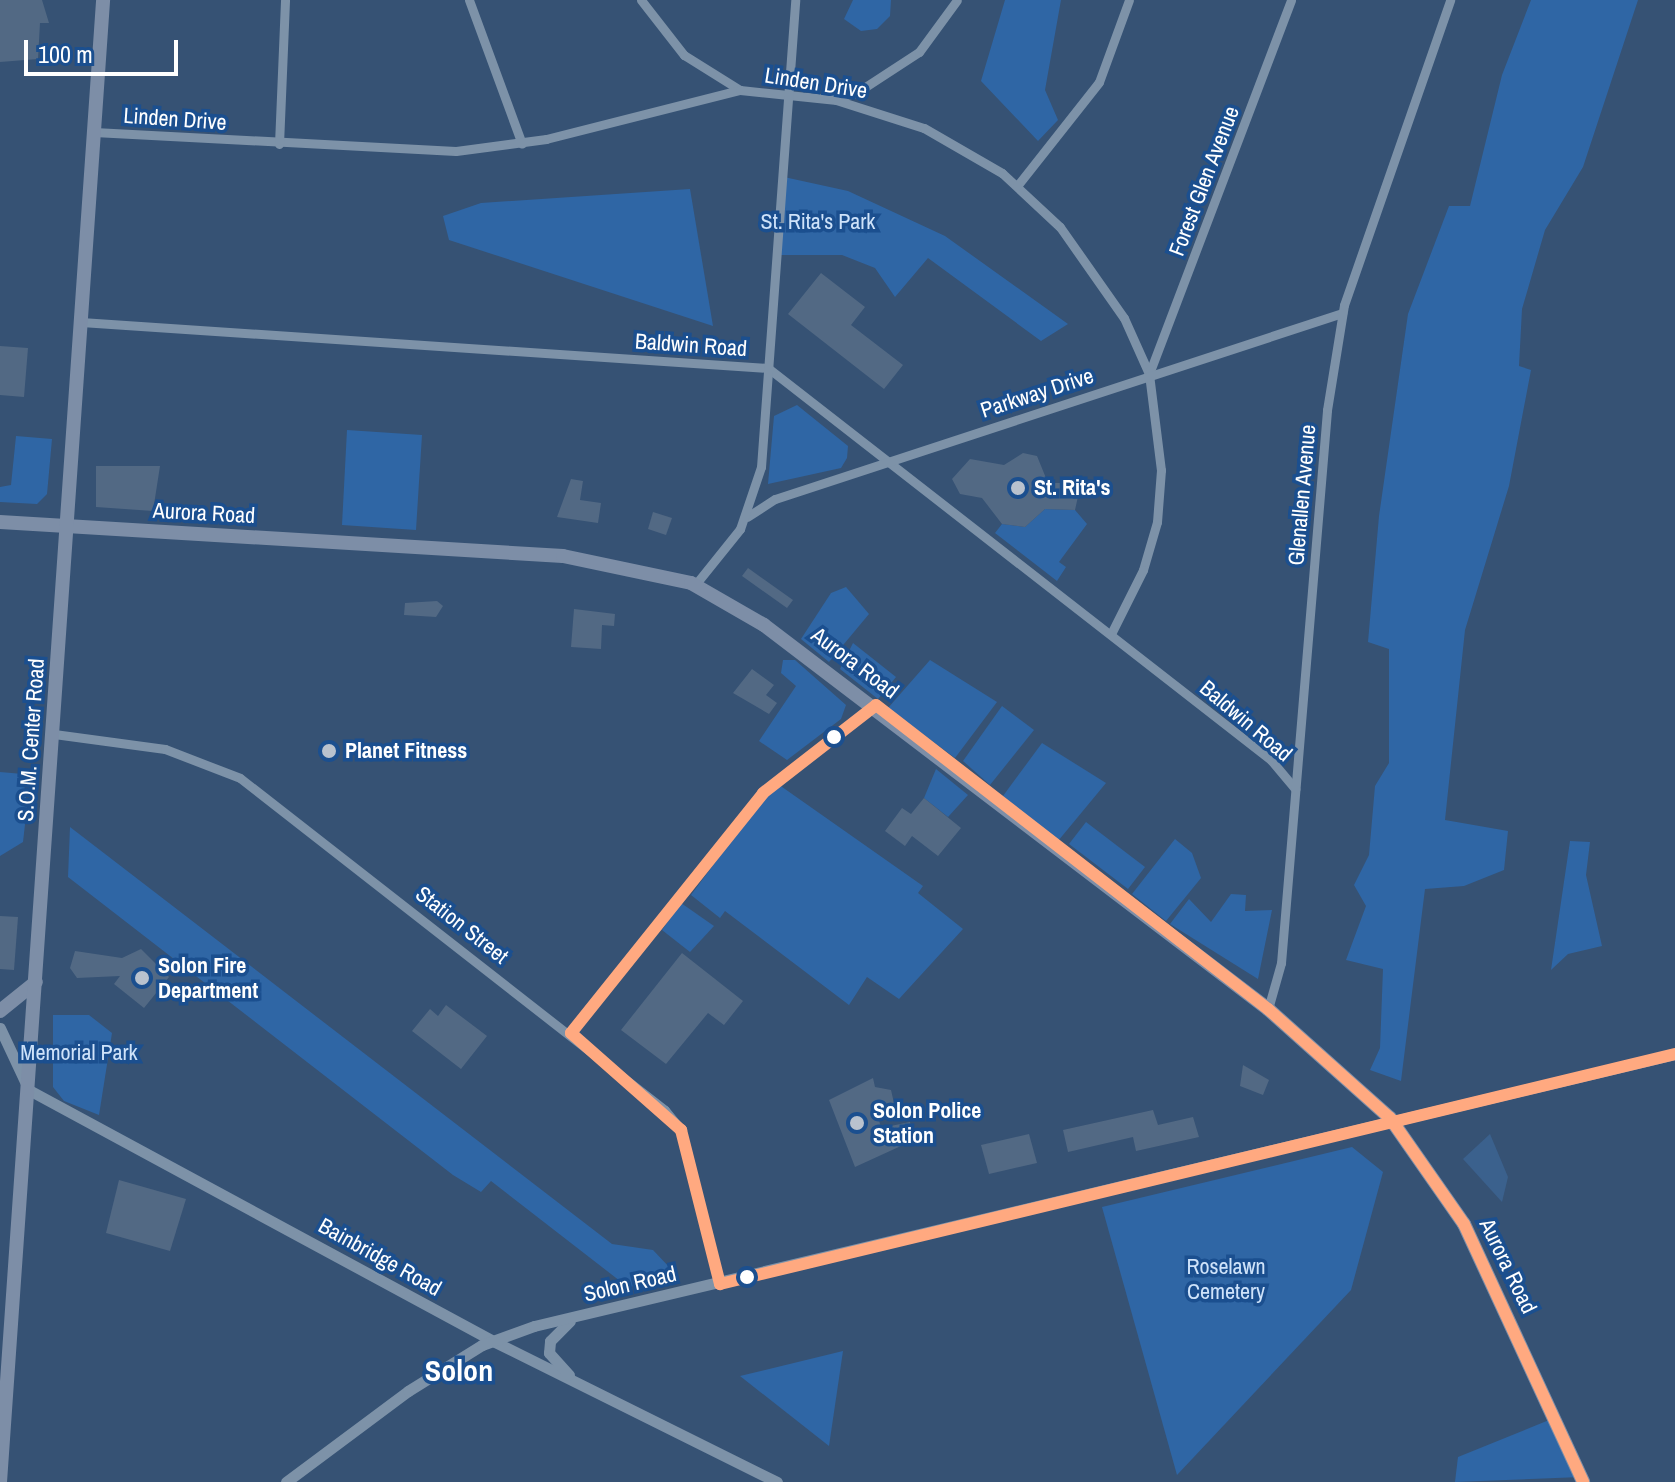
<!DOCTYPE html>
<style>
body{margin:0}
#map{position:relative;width:1675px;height:1482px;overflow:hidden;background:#365274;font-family:"Archivo Narrow",sans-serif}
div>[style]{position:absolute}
.green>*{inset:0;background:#2f66a5}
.water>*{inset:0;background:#3b618d}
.building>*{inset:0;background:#526984}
.minor>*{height:9px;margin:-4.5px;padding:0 4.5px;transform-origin:4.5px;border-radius:4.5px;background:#7d92a8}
.tertiary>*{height:11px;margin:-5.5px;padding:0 5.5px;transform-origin:5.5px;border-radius:5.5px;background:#7d92a8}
.primary>*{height:14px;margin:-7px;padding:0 7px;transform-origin:7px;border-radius:7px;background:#7d8ea7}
.bus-1>*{height:12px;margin:-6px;padding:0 6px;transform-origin:6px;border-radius:6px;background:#ffa980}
.dots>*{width:22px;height:22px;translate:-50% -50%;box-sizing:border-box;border:4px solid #1b4f8f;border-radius:50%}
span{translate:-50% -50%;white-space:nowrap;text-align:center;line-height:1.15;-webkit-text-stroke:7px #1b4f8f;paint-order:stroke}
.street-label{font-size:22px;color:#fff}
.park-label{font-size:22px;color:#cfe3fa}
.poi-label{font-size:22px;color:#fff;font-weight:700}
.left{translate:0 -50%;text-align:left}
.district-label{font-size:30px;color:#fff;font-weight:700}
.scale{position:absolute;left:24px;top:40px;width:154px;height:36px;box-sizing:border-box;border:4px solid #fff;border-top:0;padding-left:10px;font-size:24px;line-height:28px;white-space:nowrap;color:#fff;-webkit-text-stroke:6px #1b4f8f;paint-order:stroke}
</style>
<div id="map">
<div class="green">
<div style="clip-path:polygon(853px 0,891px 0,890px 16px,877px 29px,861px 31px,844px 19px)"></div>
<div style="clip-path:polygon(1005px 0,1061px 0,1045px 90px,1058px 120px,1038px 141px,981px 81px)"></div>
<div style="clip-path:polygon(1531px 0,1638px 0,1583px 167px,1545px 230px,1522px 309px,1519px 366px,1531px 370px,1509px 486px,1465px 630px,1445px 820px,1508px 831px,1504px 870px,1464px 886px,1425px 889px,1401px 1081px,1370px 1070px,1380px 1048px,1383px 969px,1346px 960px,1366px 906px,1354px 885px,1369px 855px,1375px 786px,1389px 763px,1389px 649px,1368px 642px,1379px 516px,1408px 314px,1449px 206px,1470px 206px,1502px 75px)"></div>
<div style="clip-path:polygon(784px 177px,848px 191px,945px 236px,1068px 324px,1041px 341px,928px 258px,895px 297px,875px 268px,842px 255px,778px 255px)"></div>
<div style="clip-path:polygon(690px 189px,713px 326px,449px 240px,443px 216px,481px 203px)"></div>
<div style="clip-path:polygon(797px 405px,848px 446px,847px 458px,841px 468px,768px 484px,774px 416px)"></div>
<div style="clip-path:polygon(347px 430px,422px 435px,416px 530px,342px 525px)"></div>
<div style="clip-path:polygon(16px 436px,52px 439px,47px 494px,37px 504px,0 502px,0 487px,11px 485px)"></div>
<div style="clip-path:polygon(1045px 509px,1075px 510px,1087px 524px,1059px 562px,1066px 567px,1057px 581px,995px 533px,1002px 524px,1025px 527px)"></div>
<div style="clip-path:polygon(846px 587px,869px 614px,829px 662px,801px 639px,831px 593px)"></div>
<div style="clip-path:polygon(853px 643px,896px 677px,878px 699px,840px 669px)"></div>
<div style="clip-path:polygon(783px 660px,795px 660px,846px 705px,841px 719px,787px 760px,759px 741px,796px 686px,781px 673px)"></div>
<div style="clip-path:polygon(930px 660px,997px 702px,955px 758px,888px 708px)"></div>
<div style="clip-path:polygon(1002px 706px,1034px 730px,990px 785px,963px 761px)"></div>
<div style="clip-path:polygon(1042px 743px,1106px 783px,1058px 841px,1003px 796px)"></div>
<div style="clip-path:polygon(936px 769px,968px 795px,948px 817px,924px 798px)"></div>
<div style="clip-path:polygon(0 772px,23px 774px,27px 807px,23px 842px,0 856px)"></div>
<div style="clip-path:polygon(775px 782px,923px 886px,918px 893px,963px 929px,899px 999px,867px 977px,849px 1005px,725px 911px,720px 918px,691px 895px)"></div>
<div style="clip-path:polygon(1086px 822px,1145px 867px,1128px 889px,1069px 844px)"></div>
<div style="clip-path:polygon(70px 827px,612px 1244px,653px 1250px,671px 1269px,629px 1288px,491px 1181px,481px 1192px,453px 1175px,68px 877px)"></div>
<div style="clip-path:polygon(1175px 839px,1192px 853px,1201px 878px,1166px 921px,1132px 894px)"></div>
<div style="clip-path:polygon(1570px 841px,1590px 842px,1586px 875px,1602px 946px,1568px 954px,1551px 970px)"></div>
<div style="clip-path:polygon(1231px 894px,1246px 895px,1245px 911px,1272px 910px,1258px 979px,1170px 924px,1189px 899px,1211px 922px)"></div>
<div style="clip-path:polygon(681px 903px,714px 926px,690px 952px,662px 930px)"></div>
<div style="clip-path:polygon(53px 1015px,89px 1015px,112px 1033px,99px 1115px,64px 1101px,53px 1087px)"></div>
<div style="clip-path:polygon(1352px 1147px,1383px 1172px,1351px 1290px,1177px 1475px,1102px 1207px)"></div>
<div style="clip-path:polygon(843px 1351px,829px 1446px,740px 1376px)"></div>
<div style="clip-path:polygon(1554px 1418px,1581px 1477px,1455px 1482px,1458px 1457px)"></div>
</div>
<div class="water">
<div style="clip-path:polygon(1490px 1134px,1508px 1177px,1502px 1202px,1463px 1159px)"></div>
</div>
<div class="building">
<div style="clip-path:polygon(0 0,42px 0,49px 23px,40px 23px,38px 59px,0 62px)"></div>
<div style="clip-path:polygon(821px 273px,865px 307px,851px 325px,903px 365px,884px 389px,788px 314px)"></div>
<div style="clip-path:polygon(0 346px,28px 348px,24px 397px,0 395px)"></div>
<div style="clip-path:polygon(1023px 453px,1037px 456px,1048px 483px,1081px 483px,1075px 510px,1045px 509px,1025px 527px,1002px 524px,982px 498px,960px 494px,952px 479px,970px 459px,1004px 465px)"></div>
<div style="clip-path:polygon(96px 466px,160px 466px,153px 511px,96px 507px)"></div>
<div style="clip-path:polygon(571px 479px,583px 481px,580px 500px,601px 503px,598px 523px,557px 517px)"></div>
<div style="clip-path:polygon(653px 512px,672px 518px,666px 535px,648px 529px)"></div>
<div style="clip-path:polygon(748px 568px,793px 600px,787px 608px,742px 576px)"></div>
<div style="clip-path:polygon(437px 601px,443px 606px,436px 617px,404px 615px,405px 603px)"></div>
<div style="clip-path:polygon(574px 609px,615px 614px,614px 626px,602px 625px,601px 649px,571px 647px)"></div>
<div style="clip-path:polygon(752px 669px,774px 685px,766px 695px,777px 703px,769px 714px,733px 693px)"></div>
<div style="clip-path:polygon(924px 798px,961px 828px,938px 856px,912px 836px,905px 846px,885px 831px,902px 808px,911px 814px)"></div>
<div style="clip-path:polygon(0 916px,18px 917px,14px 970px,0 969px)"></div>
<div style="clip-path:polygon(141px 949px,169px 977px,144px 1008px,114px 984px,120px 976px,77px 978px,70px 968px,75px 951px,122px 958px)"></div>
<div style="clip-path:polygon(682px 953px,743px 1001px,724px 1025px,708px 1013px,666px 1064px,621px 1030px)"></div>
<div style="clip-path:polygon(446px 1005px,487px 1036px,461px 1069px,412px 1031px,430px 1009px,438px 1016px)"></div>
<div style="clip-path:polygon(1243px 1065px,1269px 1080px,1263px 1095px,1240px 1086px)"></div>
<div style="clip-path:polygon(873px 1078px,875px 1087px,891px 1090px,894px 1103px,876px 1108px,881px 1128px,910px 1122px,914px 1140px,855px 1167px,829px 1100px)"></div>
<div style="clip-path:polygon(1153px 1110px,1158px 1125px,1193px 1117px,1199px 1137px,1136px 1151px,1133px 1137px,1068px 1152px,1063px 1130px)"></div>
<div style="clip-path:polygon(1029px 1134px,1037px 1163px,989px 1174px,981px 1145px)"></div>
<div style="clip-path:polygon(119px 1180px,186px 1199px,170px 1251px,106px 1233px)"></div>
</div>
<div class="minor">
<div style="left:469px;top:0;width:153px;rotate:69.8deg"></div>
<div style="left:641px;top:0;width:70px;rotate:52deg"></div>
<div style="left:684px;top:55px;width:66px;rotate:32deg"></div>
<div style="left:832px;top:98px;width:25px;rotate:-12deg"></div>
<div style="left:856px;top:93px;width:75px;rotate:-33.1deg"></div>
<div style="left:919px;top:52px;width:64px;rotate:-53.8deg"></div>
<div style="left:94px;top:132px;width:362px;rotate:3deg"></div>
<div style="left:456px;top:151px;width:91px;rotate:-7.6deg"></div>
<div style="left:546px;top:139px;width:200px;rotate:-14.2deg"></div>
<div style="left:740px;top:90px;width:97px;rotate:5.9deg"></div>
<div style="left:836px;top:100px;width:92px;rotate:17.7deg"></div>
<div style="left:924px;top:128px;width:90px;rotate:30deg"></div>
<div style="left:1002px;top:173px;width:79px;rotate:43deg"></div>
<div style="left:1060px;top:227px;width:111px;rotate:54.9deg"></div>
<div style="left:1124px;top:318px;width:61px;rotate:65.9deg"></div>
<div style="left:1149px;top:374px;width:97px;rotate:82.9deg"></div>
<div style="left:1161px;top:470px;width:52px;rotate:94.4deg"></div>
<div style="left:1157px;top:522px;width:50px;rotate:106.3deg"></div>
<div style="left:1143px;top:570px;width:72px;rotate:116.6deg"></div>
<div style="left:279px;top:144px;width:144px;rotate:-87.6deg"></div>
<div style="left:1017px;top:186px;width:132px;rotate:-51.7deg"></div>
<div style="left:1099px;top:82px;width:87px;rotate:-69.9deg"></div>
<div style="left:81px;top:322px;width:689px;rotate:3.83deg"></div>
<div style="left:768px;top:368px;width:638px;rotate:37.93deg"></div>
<div style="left:1271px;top:760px;width:38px;rotate:50deg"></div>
<div style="left:1149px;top:374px;width:400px;rotate:-69.2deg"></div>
<div style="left:747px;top:517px;width:33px;rotate:-33deg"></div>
<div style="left:775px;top:499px;width:597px;rotate:-18.16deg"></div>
<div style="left:695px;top:585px;width:72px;rotate:-51.2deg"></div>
<div style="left:740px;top:529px;width:65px;rotate:-71.3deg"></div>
<div style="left:761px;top:467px;width:468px;rotate:-85.8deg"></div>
<div style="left:54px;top:734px;width:112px;rotate:7.7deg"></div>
<div style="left:165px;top:749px;width:80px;rotate:21.1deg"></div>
<div style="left:240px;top:778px;width:539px;rotate:38deg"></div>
<div style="left:665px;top:1110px;width:26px;rotate:51deg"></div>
<div style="left:681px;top:1130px;width:159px;rotate:75.8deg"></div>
<div style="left:1268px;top:1009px;width:48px;rotate:-74.2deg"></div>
<div style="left:1281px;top:963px;width:555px;rotate:-85.24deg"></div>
<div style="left:1327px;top:410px;width:106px;rotate:-80.8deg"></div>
<div style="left:1344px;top:305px;width:323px;rotate:-70.8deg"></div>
<div style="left:571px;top:1033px;width:307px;rotate:-51.3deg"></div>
<div style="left:763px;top:793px;width:141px;rotate:-38.1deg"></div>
</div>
<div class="tertiary">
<div style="left:0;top:1028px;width:68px;rotate:64.9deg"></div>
<div style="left:29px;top:1090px;width:528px;rotate:28.41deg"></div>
<div style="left:493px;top:1341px;width:317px;rotate:26.4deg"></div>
<div style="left:569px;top:1375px;width:30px;rotate:-132deg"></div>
<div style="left:549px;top:1353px;width:12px;rotate:-85deg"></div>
<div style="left:550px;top:1341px;width:28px;rotate:-45deg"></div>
<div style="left:286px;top:1482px;width:152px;rotate:-36.7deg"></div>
<div style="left:408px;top:1391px;width:87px;rotate:-31.9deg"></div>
<div style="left:482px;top:1345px;width:55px;rotate:-20.1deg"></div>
<div style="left:534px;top:1326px;width:1173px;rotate:-13.41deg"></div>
</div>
<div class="primary">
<div style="left:0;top:522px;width:564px;rotate:3.46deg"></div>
<div style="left:563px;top:556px;width:131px;rotate:11.9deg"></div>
<div style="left:691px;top:583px;width:84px;rotate:29.9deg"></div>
<div style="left:764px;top:625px;width:634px;rotate:37.3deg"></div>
<div style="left:1268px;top:1009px;width:164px;rotate:41.8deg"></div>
<div style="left:1390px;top:1118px;width:129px;rotate:55.1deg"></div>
<div style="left:1464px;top:1224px;width:284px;rotate:65.2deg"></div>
<div style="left:0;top:1011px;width:46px;rotate:-38.9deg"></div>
<div style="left:0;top:1482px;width:1486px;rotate:-86.02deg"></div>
</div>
<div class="bus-1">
<div style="left:876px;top:705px;width:496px;rotate:37.8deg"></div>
<div style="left:1268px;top:1009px;width:164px;rotate:41.8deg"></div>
<div style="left:1390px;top:1118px;width:129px;rotate:55.1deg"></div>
<div style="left:1464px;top:1224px;width:284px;rotate:65.2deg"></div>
<div style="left:571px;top:1033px;width:307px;rotate:-51.3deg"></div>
<div style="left:763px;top:793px;width:143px;rotate:-37.9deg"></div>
<div style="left:571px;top:1033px;width:147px;rotate:41.4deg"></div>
<div style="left:681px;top:1130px;width:159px;rotate:75.8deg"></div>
<div style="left:720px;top:1284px;width:982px;rotate:-13.54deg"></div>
</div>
<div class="dots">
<div style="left:1018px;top:488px;background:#b9c2ce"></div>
<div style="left:834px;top:737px;background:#fff"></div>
<div style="left:329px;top:751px;background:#b9c2ce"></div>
<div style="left:142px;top:978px;background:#b9c2ce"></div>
<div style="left:857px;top:1123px;background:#b9c2ce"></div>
<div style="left:747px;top:1277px;background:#fff"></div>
</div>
<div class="street-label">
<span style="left:816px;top:83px;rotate:9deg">Linden Drive</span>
<span style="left:175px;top:119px;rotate:4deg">Linden Drive</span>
<span style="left:1204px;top:181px;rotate:-69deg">Forest Glen Avenue</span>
<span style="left:691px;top:345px;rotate:4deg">Baldwin Road</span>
<span style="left:1037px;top:393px;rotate:-18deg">Parkway Drive</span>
<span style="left:1302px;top:495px;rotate:-85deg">Glenallen Avenue</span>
<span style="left:204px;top:513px;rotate:3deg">Aurora Road</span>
<span style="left:855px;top:663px;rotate:37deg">Aurora Road</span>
<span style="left:1246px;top:721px;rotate:40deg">Baldwin Road</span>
<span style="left:31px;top:740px;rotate:-86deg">S.O.M. Center Road</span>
<span style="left:462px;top:925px;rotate:38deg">Station Street</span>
<span style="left:380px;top:1257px;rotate:29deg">Bainbridge Road</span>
<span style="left:1508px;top:1266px;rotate:64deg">Aurora Road</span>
<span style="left:630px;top:1284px;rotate:-13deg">Solon Road</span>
</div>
<div class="park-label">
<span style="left:818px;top:222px">St. Rita's Park</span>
<span style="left:79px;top:1053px">Memorial Park</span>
<span style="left:1226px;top:1279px">Roselawn<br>Cemetery</span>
</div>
<div class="poi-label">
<span class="left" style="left:1034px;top:488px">St. Rita's</span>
<span class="left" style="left:345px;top:751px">Planet Fitness</span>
<span class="left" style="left:158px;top:978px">Solon Fire<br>Department</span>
<span class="left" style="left:873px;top:1123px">Solon Police<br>Station</span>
</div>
<div class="district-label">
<span style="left:459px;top:1370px">Solon</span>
</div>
<div class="scale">100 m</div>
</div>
